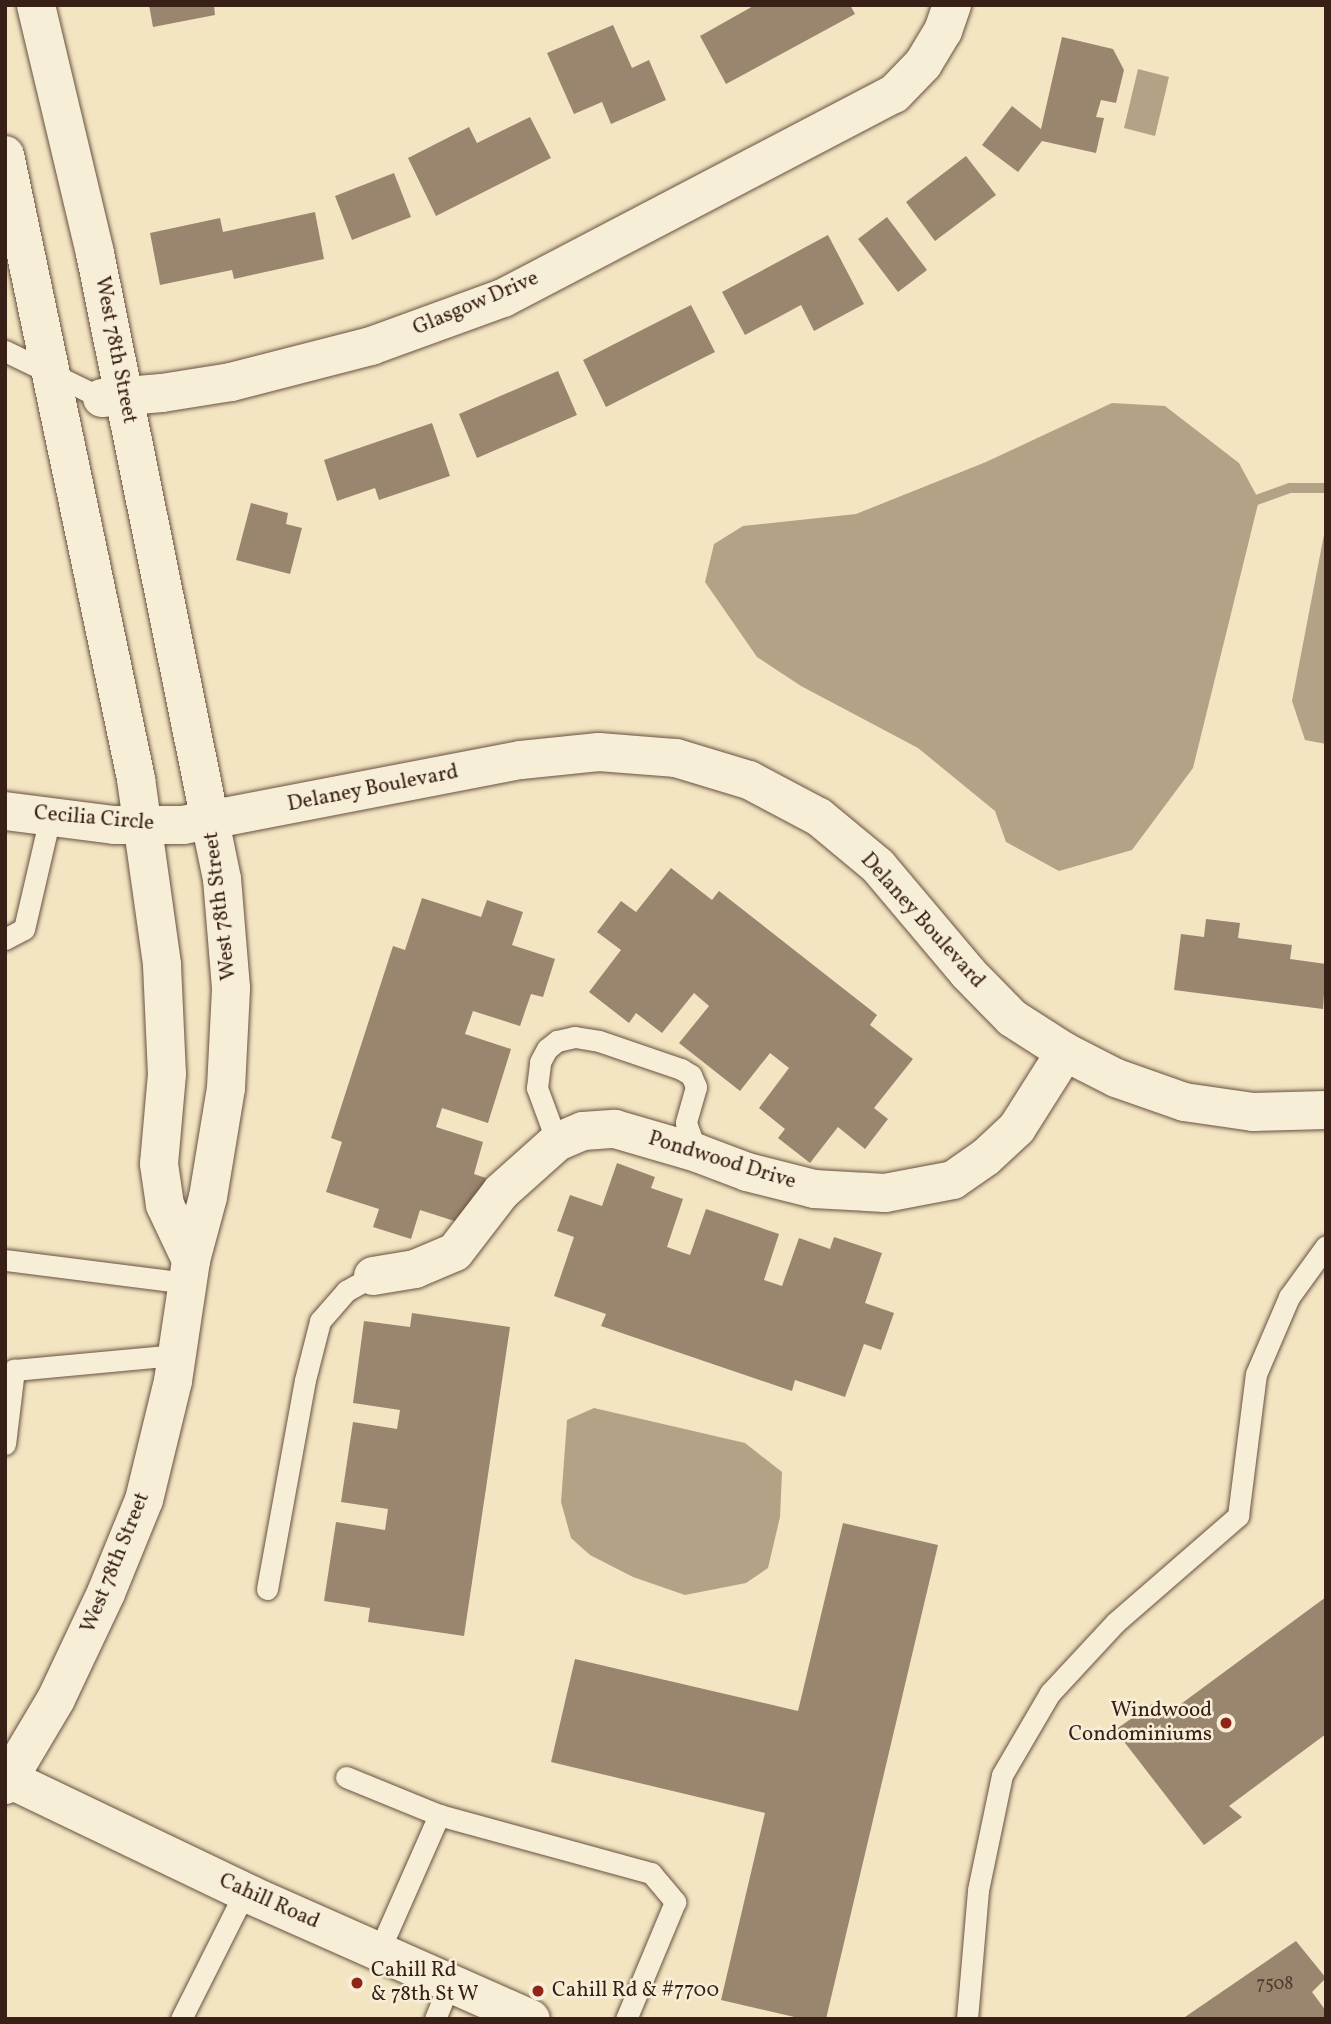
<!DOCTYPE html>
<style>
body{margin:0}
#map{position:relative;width:1331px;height:2024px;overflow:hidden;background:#f3e5c1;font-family:Vollkorn,serif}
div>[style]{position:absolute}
.water>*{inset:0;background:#b4a287}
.stream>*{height:10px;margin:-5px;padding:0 5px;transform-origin:5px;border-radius:5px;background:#b4a287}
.building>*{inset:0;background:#9a866f}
.roads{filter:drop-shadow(0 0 2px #685142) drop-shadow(0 0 2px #685142)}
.service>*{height:21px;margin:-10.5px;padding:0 10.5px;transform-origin:10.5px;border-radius:10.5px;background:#f7eed7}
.minor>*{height:38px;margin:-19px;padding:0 19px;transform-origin:19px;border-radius:19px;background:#f7eed7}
.tertiary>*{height:38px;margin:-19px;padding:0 19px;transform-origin:19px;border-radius:19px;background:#f7eed7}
.dots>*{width:19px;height:19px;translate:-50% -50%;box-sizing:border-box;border:4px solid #f7eed7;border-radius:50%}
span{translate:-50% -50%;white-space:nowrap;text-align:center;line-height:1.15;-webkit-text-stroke:5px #f7eed7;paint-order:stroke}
.number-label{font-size:18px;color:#513a2d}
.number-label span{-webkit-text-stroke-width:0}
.street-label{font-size:21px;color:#392017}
.poi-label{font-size:21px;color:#392017}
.right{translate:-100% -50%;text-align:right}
.left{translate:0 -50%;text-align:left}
.frame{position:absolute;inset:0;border:7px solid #392017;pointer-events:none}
</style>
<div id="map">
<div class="water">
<div style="clip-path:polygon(1138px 69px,1169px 77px,1155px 136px,1124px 128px)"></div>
<div style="clip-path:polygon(1112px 403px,1165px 406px,1239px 463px,1259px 500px,1193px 768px,1132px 850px,1059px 871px,1006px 842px,995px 811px,918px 748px,801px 686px,757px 657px,705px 582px,714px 544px,743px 526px,856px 514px,986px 462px)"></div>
<div style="clip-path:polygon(1326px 524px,1326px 744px,1305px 740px,1292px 701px)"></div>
<div style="clip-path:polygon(594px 1408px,745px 1443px,782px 1472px,780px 1517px,768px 1568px,746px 1583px,685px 1595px,633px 1577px,590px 1555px,571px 1538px,561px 1502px,567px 1420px)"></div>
</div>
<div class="stream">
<div style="left:1248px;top:503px;width:45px;rotate:-19.7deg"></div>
<div style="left:1290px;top:488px;width:36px"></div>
</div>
<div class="building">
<div style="clip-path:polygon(149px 5px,214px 5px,215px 15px,153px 27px)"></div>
<div style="clip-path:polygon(755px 5px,850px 5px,855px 14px,726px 84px,700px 36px)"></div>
<div style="clip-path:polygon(613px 25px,632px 68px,649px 60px,666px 100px,611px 124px,602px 102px,574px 114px,547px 53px)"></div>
<div style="clip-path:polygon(1062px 37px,1113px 49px,1124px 70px,1116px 103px,1101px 100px,1096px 117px,1104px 118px,1096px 153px,1042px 141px,1018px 172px,982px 145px,1012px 106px,1041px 129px)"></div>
<div style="clip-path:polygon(530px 117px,551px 158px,436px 216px,408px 158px,469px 127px,477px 143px)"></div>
<div style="clip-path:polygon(966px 156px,996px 195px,935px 241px,906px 202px)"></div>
<div style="clip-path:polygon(394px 173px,411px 217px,352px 240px,335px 196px)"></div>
<div style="clip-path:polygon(315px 212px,324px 259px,234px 279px,232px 270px,160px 285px,150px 233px,220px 218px,223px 232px)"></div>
<div style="clip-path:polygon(887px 217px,927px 270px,898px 292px,858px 239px)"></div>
<div style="clip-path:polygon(828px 235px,864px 304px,814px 331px,801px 305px,745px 335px,722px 292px)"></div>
<div style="clip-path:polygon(691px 305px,715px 352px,606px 407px,583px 360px)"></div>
<div style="clip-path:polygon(558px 371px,577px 415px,477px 458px,459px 414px)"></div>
<div style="clip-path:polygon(432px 423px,450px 476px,379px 500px,375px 488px,337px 501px,324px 460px)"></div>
<div style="clip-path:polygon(251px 503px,288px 513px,286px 524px,302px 528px,290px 574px,236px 560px)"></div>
<div style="clip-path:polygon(671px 868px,712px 900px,719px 891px,877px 1015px,870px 1025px,913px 1059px,874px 1108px,888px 1119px,865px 1149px,838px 1127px,810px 1163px,778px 1138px,785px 1129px,759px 1108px,789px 1068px,770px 1053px,740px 1091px,679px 1043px,709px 1006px,694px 993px,662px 1033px,636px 1013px,629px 1023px,589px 992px,621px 950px,597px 932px,621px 901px,636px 912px)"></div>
<div style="clip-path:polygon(422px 898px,481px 917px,487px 900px,523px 912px,512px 945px,555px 959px,543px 997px,531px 994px,520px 1026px,473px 1011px,465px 1034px,511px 1049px,488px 1123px,442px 1108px,436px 1127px,483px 1142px,474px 1174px,486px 1178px,470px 1226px,420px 1210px,411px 1239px,373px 1227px,379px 1209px,326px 1192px,342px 1142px,331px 1138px,393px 946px,405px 950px)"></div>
<div style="clip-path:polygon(1206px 919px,1240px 923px,1238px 938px,1292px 945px,1290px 959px,1326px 964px,1323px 1009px,1174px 990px,1181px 934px,1204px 937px)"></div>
<div style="clip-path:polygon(617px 1163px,655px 1177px,651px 1188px,683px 1199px,667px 1247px,690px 1255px,706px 1209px,779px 1234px,764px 1280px,782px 1286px,799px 1238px,830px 1249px,834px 1237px,882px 1253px,865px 1303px,894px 1313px,881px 1350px,864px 1344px,845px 1397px,795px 1380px,792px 1391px,601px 1326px,606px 1314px,554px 1296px,574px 1237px,557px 1231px,570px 1195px,602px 1206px)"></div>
<div style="clip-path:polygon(412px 1313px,510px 1327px,464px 1636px,368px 1622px,370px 1608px,324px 1601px,336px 1522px,385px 1530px,388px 1509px,341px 1502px,353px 1422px,397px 1429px,400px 1410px,353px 1403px,364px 1321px,410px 1327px)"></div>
<div style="clip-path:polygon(843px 1523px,938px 1545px,826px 2019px,803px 2019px,721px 2000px,765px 1813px,551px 1762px,575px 1659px,798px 1711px)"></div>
<div style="clip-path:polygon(1326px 1597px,1326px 1734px,1229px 1806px,1242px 1817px,1204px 1845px,1115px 1730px,1152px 1704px,1166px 1715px)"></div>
<div style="clip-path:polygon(1296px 1941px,1326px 1978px,1312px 1992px,1326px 2011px,1326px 2019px,1182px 2019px)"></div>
</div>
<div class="roads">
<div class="service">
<div style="left:5px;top:351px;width:108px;rotate:25.9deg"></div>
<div style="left:5px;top:939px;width:21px;rotate:-28deg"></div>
<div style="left:24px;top:929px;width:115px;rotate:-76.9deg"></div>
<div style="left:557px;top:1142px;width:58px;rotate:-110.3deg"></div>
<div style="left:537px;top:1088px;width:26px;rotate:-83deg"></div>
<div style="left:540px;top:1062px;width:15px;rotate:-62deg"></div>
<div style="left:547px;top:1049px;width:13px;rotate:-39deg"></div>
<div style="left:557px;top:1041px;width:18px;rotate:-13deg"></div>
<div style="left:575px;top:1037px;width:24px;rotate:9deg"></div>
<div style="left:599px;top:1041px;width:87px;rotate:18.9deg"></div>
<div style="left:681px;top:1069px;width:12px;rotate:31deg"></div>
<div style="left:691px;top:1075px;width:13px;rotate:67deg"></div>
<div style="left:696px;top:1087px;width:37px;rotate:106deg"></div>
<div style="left:686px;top:1123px;width:32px;rotate:70deg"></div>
<div style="left:5px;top:1260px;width:184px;rotate:7.2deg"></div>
<div style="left:5px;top:1444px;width:75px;rotate:-83.1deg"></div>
<div style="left:14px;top:1370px;width:164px;rotate:-5.3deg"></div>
<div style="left:267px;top:1589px;width:212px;rotate:-79.7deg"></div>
<div style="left:305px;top:1380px;width:61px;rotate:-75.7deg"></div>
<div style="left:320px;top:1321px;width:40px;rotate:-49deg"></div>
<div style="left:346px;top:1291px;width:31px;rotate:-29deg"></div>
<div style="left:346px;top:1777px;width:100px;rotate:22.2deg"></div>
<div style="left:439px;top:1815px;width:220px;rotate:15.3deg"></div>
<div style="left:651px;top:1873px;width:38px;rotate:50deg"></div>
<div style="left:675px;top:1902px;width:127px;rotate:112.7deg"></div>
<div style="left:379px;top:1951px;width:149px;rotate:-66.2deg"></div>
<div style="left:181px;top:2019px;width:142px;rotate:-63.3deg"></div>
<div style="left:435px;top:2019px;width:40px;rotate:-68deg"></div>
<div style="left:967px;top:2019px;width:129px;rotate:-85.1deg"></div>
<div style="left:978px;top:1890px;width:117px;rotate:-78.2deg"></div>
<div style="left:1002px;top:1775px;width:95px;rotate:-59.7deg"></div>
<div style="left:1050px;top:1693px;width:97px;rotate:-47.1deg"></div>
<div style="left:1116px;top:1622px;width:162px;rotate:-41deg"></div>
<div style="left:1238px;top:1516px;width:143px;rotate:-82.8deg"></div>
<div style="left:1256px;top:1374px;width:84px;rotate:-66.8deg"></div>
<div style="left:1289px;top:1297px;width:63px;rotate:-54deg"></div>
</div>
<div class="minor">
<div style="left:102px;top:398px;width:60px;rotate:-4.8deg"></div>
<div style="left:162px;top:393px;width:70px;rotate:-9.1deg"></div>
<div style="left:231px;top:382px;width:145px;rotate:-14.4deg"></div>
<div style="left:371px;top:346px;width:140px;rotate:-20deg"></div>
<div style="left:503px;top:298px;width:441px;rotate:-27.6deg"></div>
<div style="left:894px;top:94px;width:42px;rotate:-46deg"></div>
<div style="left:923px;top:64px;width:39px;rotate:-59deg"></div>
<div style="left:943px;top:31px;width:28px;rotate:-71deg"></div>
<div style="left:5px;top:811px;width:110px;rotate:7.3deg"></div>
<div style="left:114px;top:825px;width:69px"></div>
<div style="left:183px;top:825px;width:344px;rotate:-10.9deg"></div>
<div style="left:521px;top:760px;width:78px;rotate:-5.9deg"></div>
<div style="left:599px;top:752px;width:77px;rotate:4.5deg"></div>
<div style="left:676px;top:758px;width:76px;rotate:16.8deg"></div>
<div style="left:749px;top:780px;width:79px;rotate:27.9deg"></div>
<div style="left:819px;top:817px;width:77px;rotate:39.7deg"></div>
<div style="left:878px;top:866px;width:140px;rotate:49.9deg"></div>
<div style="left:968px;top:973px;width:63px;rotate:45.6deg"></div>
<div style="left:1012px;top:1018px;width:63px;rotate:32.7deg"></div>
<div style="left:1065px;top:1052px;width:57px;rotate:27deg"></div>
<div style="left:1116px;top:1078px;width:72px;rotate:19.4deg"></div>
<div style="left:1184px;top:1102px;width:70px;rotate:8.2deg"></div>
<div style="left:1253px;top:1112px;width:73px;rotate:-1.6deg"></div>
<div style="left:373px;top:1276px;width:43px;rotate:-9.5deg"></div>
<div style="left:415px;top:1269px;width:43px;rotate:-23deg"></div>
<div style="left:455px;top:1252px;width:76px;rotate:-52.5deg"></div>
<div style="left:501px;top:1192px;width:75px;rotate:-41.8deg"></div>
<div style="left:557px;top:1142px;width:28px;rotate:-23deg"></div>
<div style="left:583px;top:1131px;width:32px;rotate:-4deg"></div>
<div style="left:615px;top:1129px;width:85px;rotate:16.3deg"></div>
<div style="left:697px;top:1153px;width:53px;rotate:20.8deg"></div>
<div style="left:747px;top:1172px;width:69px;rotate:14.2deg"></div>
<div style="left:814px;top:1189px;width:71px;rotate:3.2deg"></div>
<div style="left:885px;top:1193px;width:69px;rotate:-10.8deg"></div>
<div style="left:953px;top:1180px;width:40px;rotate:-34.9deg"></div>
<div style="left:986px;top:1157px;width:42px;rotate:-43.1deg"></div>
<div style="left:1017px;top:1128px;width:90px;rotate:-57.7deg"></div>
</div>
<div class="tertiary">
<div style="left:5px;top:155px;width:638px;rotate:78.14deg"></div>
<div style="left:136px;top:779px;width:188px;rotate:82deg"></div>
<div style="left:162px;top:965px;width:109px;rotate:87.4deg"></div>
<div style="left:167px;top:1074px;width:90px;rotate:95.1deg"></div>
<div style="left:159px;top:1164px;width:41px;rotate:81.7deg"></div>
<div style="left:165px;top:1205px;width:61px;rotate:64.7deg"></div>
<div style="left:9px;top:1779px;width:268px;rotate:25.6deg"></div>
<div style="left:251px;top:1895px;width:306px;rotate:23.9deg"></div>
<div style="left:5px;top:1785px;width:100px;rotate:-59.3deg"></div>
<div style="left:56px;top:1699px;width:117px;rotate:-64.7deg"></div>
<div style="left:106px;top:1593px;width:100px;rotate:-67.8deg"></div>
<div style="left:144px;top:1500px;width:122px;rotate:-76.3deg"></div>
<div style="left:173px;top:1381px;width:122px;rotate:-81.5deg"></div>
<div style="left:191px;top:1260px;width:65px;rotate:-74.9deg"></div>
<div style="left:208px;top:1197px;width:110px;rotate:-80.6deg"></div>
<div style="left:226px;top:1088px;width:100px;rotate:-87.1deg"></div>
<div style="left:231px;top:988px;width:109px;rotate:-94.7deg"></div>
<div style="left:222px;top:879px;width:59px;rotate:-101.7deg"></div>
<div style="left:210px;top:821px;width:580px;rotate:-101.45deg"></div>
<div style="left:95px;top:253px;width:255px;rotate:-103.4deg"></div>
</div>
</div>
<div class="dots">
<div style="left:1226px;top:1723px;background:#8f2418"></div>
<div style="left:357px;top:1983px;background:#8f2418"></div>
<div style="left:538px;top:1991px;background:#8f2418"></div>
</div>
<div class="number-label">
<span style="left:1275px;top:1985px">7508</span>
</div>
<div class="street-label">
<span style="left:476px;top:304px;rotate:-23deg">Glasgow Drive</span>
<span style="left:115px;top:350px;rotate:79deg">West 78th Street</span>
<span style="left:373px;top:789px;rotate:-11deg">Delaney Boulevard</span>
<span style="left:94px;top:819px;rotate:5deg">Cecilia Circle</span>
<span style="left:221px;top:906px;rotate:-97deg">West 78th Street</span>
<span style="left:922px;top:921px;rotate:48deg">Delaney Boulevard</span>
<span style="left:722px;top:1161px;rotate:17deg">Pondwood Drive</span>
<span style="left:116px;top:1563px;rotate:-68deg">West 78th Street</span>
<span style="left:269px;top:1902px;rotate:24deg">Cahill Road</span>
</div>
<div class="poi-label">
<span class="right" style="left:1212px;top:1723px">Windwood<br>Condominiums</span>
<span class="left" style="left:371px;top:1983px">Cahill Rd<br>&amp; 78th St W</span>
<span class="left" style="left:552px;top:1991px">Cahill Rd &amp; #7700</span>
</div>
<div class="frame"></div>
</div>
